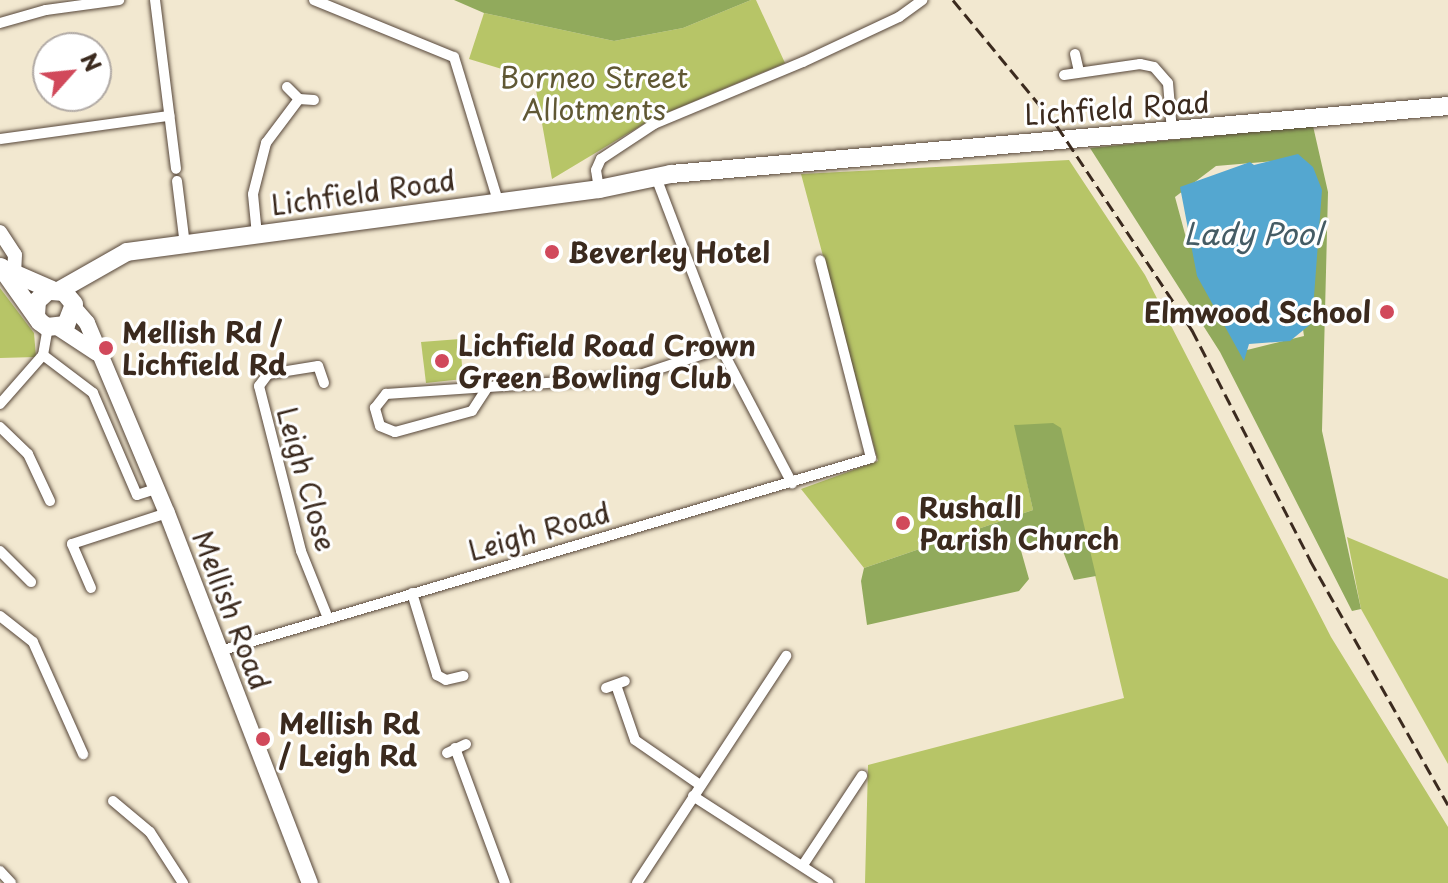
<!DOCTYPE html>
<style>
body{margin:0}
#map{position:relative;width:1448px;height:883px;overflow:hidden;background:#f2e8d0;font-family:"Playpen Sans",sans-serif}
div>[style]{position:absolute}
.green>*{inset:0;background:#b7c567}
.forest>*{inset:0;background:#91aa5c}
.water>*{inset:0;background:#54a7d0}
.roads{filter:drop-shadow(0 0 2px #564639) drop-shadow(0 0 2px #564639)}
.street>*{height:10px;margin:-5px;padding:0 5px;transform-origin:5px;border-radius:5px;background:#fff}
.secondary>*{height:14px;margin:-7px;padding:0 7px;transform-origin:7px;border-radius:7px;background:#fff}
.primary>*{height:16px;margin:-8px;padding:0 8px;transform-origin:8px;border-radius:8px;background:#fff}
.highway>*{height:18px;margin:-9px;padding:0 9px;transform-origin:9px;border-radius:9px;background:#fff}
.rail>*{height:3px;margin-top:-1.5px;transform-origin:0;background:repeating-linear-gradient(90deg,#3b2a1e 0 12px,transparent 0 18px)}
.dots>*{width:22px;height:22px;translate:-50% -50%;box-sizing:border-box;border:4px solid #fff;border-radius:50%}
span{translate:-50% -50%;white-space:nowrap;text-align:center;line-height:1.15;-webkit-text-stroke:6px #fff;paint-order:stroke}
.park-label{font-size:28px;color:#605834}
.street-label{font-size:28px;color:#3b2a1e}
.poi-label{font-size:28px;color:#3b2a1e;font-weight:700}
.left{translate:0 -50%;text-align:left}
.right{translate:-100% -50%;text-align:right}
.water-label{font-size:30px;color:#455c65;font-style:italic}
.north{position:absolute;left:32px;top:32px;width:80px;height:80px;box-sizing:border-box;background:#fff;border:2px solid #b1aaa5;border-radius:50%;rotate:63deg;font-size:22px;font-weight:700;line-height:32px;text-align:center;color:#3b2a1e}
.north::after{content:'';display:block;margin:auto;width:28px;height:36px;background:#d1495b;clip-path:polygon(50% 0,100% 100%,50% 72%,0 100%)}
</style>
<div id="map">
<div class="green">
<div style="clip-path:polygon(751px 0,756px 0,785px 63px,652px 119px,552px 179px,534px 79px,469px 59px,484px 13px,614px 41px,683px 28px)"></div>
<div style="clip-path:polygon(1069px 160px,1145px 275px,1331px 637px,1448px 827px,1448px 883px,865px 883px,868px 765px,1124px 698px,1081px 516px,1015px 425px,1033px 510px,864px 568px,801px 489px,878px 461px,801px 174px)"></div>
<div style="clip-path:polygon(0 288px,34px 333px,36px 357px,0 358px)"></div>
<div style="clip-path:polygon(460px 339px,463px 379px,426px 383px,421px 342px)"></div>
<div style="clip-path:polygon(1347px 537px,1448px 579px,1448px 764px,1361px 609px)"></div>
</div>
<div class="forest">
<div style="clip-path:polygon(454px 0,751px 0,683px 28px,614px 41px,484px 13px)"></div>
<div style="clip-path:polygon(evenodd,1313px 126px,1328px 192px,1322px 431px,1361px 609px,1352px 611px,1220px 352px,1090px 148px,1313px 126px,1297px 159px,1292px 256px,1304px 336px,1243px 351px,1185px 234px,1175px 197px,1216px 166px,1297px 159px)"></div>
<div style="clip-path:polygon(1053px 423px,1061px 428px,1096px 576px,1074px 580px,1061px 546px,1020px 547px,1029px 579px,1019px 591px,867px 625px,861px 581px,864px 568px,1033px 510px,1014px 425px)"></div>
</div>
<div class="water">
<div style="clip-path:polygon(1298px 154px,1313px 167px,1322px 190px,1312px 323px,1290px 341px,1249px 344px,1244px 361px,1197px 276px,1180px 187px,1250px 162px,1254px 165px)"></div>
</div>
<div class="roads">
<div class="street">
<div style="left:155px;top:0;width:170px;rotate:82.9deg"></div>
<div style="left:314px;top:0;width:151px;rotate:22.2deg"></div>
<div style="left:454px;top:57px;width:151px;rotate:73deg"></div>
<div style="left:0;top:23px;width:48px;rotate:-15.8deg"></div>
<div style="left:46px;top:10px;width:74px;rotate:-7.8deg"></div>
<div style="left:1075px;top:54px;width:18px;rotate:77deg"></div>
<div style="left:1064px;top:75px;width:77px;rotate:-8.2deg"></div>
<div style="left:1140px;top:64px;width:14px;rotate:12deg"></div>
<div style="left:1154px;top:67px;width:21px;rotate:49deg"></div>
<div style="left:1168px;top:83px;width:49px;rotate:85.3deg"></div>
<div style="left:287px;top:87px;width:17px;rotate:45deg"></div>
<div style="left:299px;top:99px;width:15px;rotate:4deg"></div>
<div style="left:0;top:139px;width:171px;rotate:-7.8deg"></div>
<div style="left:657px;top:180px;width:180px;rotate:69.1deg"></div>
<div style="left:721px;top:348px;width:153px;rotate:62.3deg"></div>
<div style="left:177px;top:181px;width:64px;rotate:82.9deg"></div>
<div style="left:599px;top:189px;width:19px;rotate:-99deg"></div>
<div style="left:596px;top:170px;width:12px;rotate:-66deg"></div>
<div style="left:601px;top:159px;width:64px;rotate:-33.4deg"></div>
<div style="left:654px;top:124px;width:161px;rotate:-22.6deg"></div>
<div style="left:803px;top:62px;width:106px;rotate:-25.1deg"></div>
<div style="left:899px;top:17px;width:29px;rotate:-36deg"></div>
<div style="left:257px;top:235px;width:41px;rotate:-95.6deg"></div>
<div style="left:253px;top:194px;width:53px;rotate:-75.7deg"></div>
<div style="left:266px;top:143px;width:55px;rotate:-53.1deg"></div>
<div style="left:43px;top:355px;width:63px;rotate:37.2deg"></div>
<div style="left:93px;top:393px;width:111px;rotate:66.7deg"></div>
<div style="left:137px;top:495px;width:13px;rotate:-18deg"></div>
<div style="left:324px;top:383px;width:18px;rotate:-109deg"></div>
<div style="left:318px;top:366px;width:51px;rotate:170.9deg"></div>
<div style="left:268px;top:374px;width:15px;rotate:127deg"></div>
<div style="left:259px;top:386px;width:170px;rotate:75.7deg"></div>
<div style="left:301px;top:551px;width:72px;rotate:68.1deg"></div>
<div style="left:487px;top:388px;width:27px;rotate:123deg"></div>
<div style="left:472px;top:411px;width:80px;rotate:164.7deg"></div>
<div style="left:395px;top:432px;width:16px;rotate:-158deg"></div>
<div style="left:380px;top:426px;width:19px;rotate:-106deg"></div>
<div style="left:375px;top:408px;width:18px;rotate:-52deg"></div>
<div style="left:386px;top:394px;width:249px;rotate:-3.9deg"></div>
<div style="left:634px;top:377px;width:92px;rotate:-18.4deg"></div>
<div style="left:0;top:404px;width:65px;rotate:-48.7deg"></div>
<div style="left:43px;top:355px;width:27px;rotate:-80deg"></div>
<div style="left:0;top:427px;width:39px;rotate:44deg"></div>
<div style="left:28px;top:454px;width:52px;rotate:64.9deg"></div>
<div style="left:0;top:551px;width:44px;rotate:45deg"></div>
<div style="left:91px;top:588px;width:48px;rotate:-113.4deg"></div>
<div style="left:72px;top:544px;width:100px;rotate:-18.1deg"></div>
<div style="left:412px;top:593px;width:86px;rotate:73deg"></div>
<div style="left:437px;top:675px;width:10px;rotate:29deg"></div>
<div style="left:446px;top:680px;width:18px;rotate:-13deg"></div>
<div style="left:0;top:616px;width:42px;rotate:38.2deg"></div>
<div style="left:33px;top:642px;width:123px;rotate:65.9deg"></div>
<div style="left:220px;top:651px;width:679px;rotate:-16.51deg"></div>
<div style="left:871px;top:458px;width:204px;rotate:-104.4deg"></div>
<div style="left:616px;top:685px;width:58px;rotate:70.9deg"></div>
<div style="left:635px;top:740px;width:79px;rotate:34.7deg"></div>
<div style="left:606px;top:688px;width:20px;rotate:-20deg"></div>
<div style="left:455px;top:748px;width:144px;rotate:69.7deg"></div>
<div style="left:447px;top:753px;width:21px;rotate:-25deg"></div>
<div style="left:693px;top:796px;width:161px;rotate:32.8deg"></div>
<div style="left:113px;top:801px;width:48px;rotate:40deg"></div>
<div style="left:150px;top:832px;width:61px;rotate:57.1deg"></div>
<div style="left:803px;top:865px;width:107px;rotate:-56.5deg"></div>
<div style="left:0;top:871px;width:16px;rotate:47deg"></div>
<div style="left:637px;top:883px;width:272px;rotate:-56.7deg"></div>
</div>
<div class="secondary">
<div style="left:0;top:232px;width:27px;rotate:57deg"></div>
<div style="left:15px;top:255px;width:19px;rotate:93deg"></div>
</div>
<div class="primary">
<div style="left:74px;top:308px;width:20px;rotate:49deg"></div>
<div style="left:87px;top:323px;width:206px;rotate:67.2deg"></div>
<div style="left:167px;top:513px;width:397px;rotate:68.9deg"></div>
<div style="left:59px;top:328px;width:45px;rotate:33.3deg"></div>
</div>
<div class="highway">
<div style="left:1px;top:267px;width:67px;rotate:54.7deg"></div>
<div style="left:40px;top:322px;width:9px;rotate:36deg"></div>
<div style="left:47px;top:327px;width:19px;rotate:-6deg"></div>
<div style="left:66px;top:325px;width:22px;rotate:-69deg"></div>
<div style="left:74px;top:304px;width:16px;rotate:-130deg"></div>
<div style="left:64px;top:292px;width:16px;rotate:-176deg"></div>
<div style="left:48px;top:291px;width:15px;rotate:138deg"></div>
<div style="left:37px;top:301px;width:13px;rotate:94deg"></div>
<div style="left:4px;top:269px;width:52px;rotate:23.6deg"></div>
<div style="left:60px;top:290px;width:77px;rotate:-29.6deg"></div>
<div style="left:127px;top:252px;width:476px;rotate:-7.6deg"></div>
<div style="left:599px;top:189px;width:74px;rotate:-11.8deg"></div>
<div style="left:671px;top:174px;width:780px;rotate:-5deg"></div>
</div>
</div>
<div class="rail">
<div style="left:953px;top:0;width:163px;rotate:50.5deg"></div>
<div style="left:1057px;top:126px;width:245px;rotate:56.5deg"></div>
<div style="left:1192px;top:330px;width:259px;rotate:62.8deg"></div>
<div style="left:1310px;top:560px;width:281px;rotate:60.6deg"></div>
</div>
<div class="dots">
<div style="left:552px;top:252px;background:#d1495b"></div>
<div style="left:1387px;top:312px;background:#d1495b"></div>
<div style="left:106px;top:348px;background:#d1495b"></div>
<div style="left:442px;top:361px;background:#d1495b"></div>
<div style="left:903px;top:523px;background:#d1495b"></div>
<div style="left:263px;top:739px;background:#d1495b"></div>
</div>
<div class="park-label">
<span style="left:594px;top:93px">Borneo Street<br>Allotments</span>
</div>
<div class="street-label">
<span style="left:1117px;top:108px;rotate:-4deg">Lichfield Road</span>
<span style="left:363px;top:192px;rotate:-8deg">Lichfield Road</span>
<span style="left:307px;top:479px;rotate:74deg">Leigh Close</span>
<span style="left:539px;top:531px;rotate:-16deg">Leigh Road</span>
<span style="left:232px;top:610px;rotate:69deg">Mellish Road</span>
</div>
<div class="poi-label">
<span class="left" style="left:568px;top:252px">Beverley Hotel</span>
<span class="right" style="left:1371px;top:312px">Elmwood School</span>
<span class="left" style="left:122px;top:348px">Mellish Rd /<br>Lichfield Rd</span>
<span class="left" style="left:458px;top:361px">Lichfield Road Crown<br>Green Bowling Club</span>
<span class="left" style="left:919px;top:523px">Rushall<br>Parish Church</span>
<span class="left" style="left:279px;top:739px">Mellish Rd<br>/ Leigh Rd</span>
</div>
<div class="water-label">
<span style="left:1253px;top:233px">Lady Pool</span>
</div>
<div class="north">N</div>
</div>
